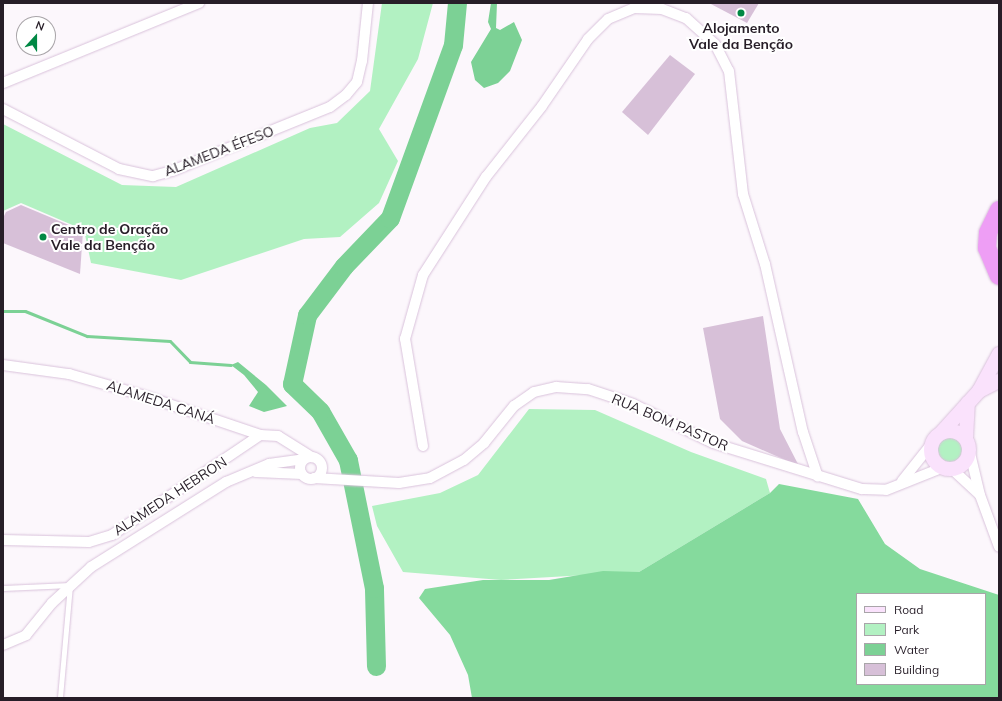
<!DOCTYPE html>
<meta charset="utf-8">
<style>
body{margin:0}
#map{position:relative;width:1002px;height:701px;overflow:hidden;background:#fcf7fc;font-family:Mulish,sans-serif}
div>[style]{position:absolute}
.green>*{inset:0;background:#b2f1c2}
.round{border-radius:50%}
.forest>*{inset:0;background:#85da9d}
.water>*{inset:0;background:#7cd195}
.stream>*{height:3px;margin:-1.5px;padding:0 1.5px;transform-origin:1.5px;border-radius:1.5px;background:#7cd195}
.river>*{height:19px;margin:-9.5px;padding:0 9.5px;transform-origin:9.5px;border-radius:9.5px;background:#7cd195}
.building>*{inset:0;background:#d7c0d8}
.roads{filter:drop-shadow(0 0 1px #d9c2db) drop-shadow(0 0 1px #d9c2db)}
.lane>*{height:5px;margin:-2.5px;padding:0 2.5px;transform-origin:2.5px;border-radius:2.5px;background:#fff}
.street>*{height:10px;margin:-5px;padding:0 5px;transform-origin:5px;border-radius:5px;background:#fff}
.street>.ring{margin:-5px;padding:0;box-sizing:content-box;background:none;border:10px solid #fff;border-radius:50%}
.secondary>*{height:14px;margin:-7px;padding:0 7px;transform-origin:7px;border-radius:7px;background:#fae2fc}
.secondary>.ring{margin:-7px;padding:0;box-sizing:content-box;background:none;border:14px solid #fae2fc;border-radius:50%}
.highway>*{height:18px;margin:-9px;padding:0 9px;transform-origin:9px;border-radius:9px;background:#ee9ef5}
.dots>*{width:11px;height:11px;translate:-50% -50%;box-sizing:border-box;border:2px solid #fff;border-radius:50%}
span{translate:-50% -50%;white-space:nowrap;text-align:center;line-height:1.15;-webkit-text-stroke:4px #fff;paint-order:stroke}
.poi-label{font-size:14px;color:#271e28;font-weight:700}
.left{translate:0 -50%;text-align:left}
.street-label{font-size:14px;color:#271e28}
.frame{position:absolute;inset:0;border:4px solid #271e28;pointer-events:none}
.legend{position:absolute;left:856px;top:593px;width:130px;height:92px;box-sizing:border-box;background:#fff;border:1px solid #a9a5a9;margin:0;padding:5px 7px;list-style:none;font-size:12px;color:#271e28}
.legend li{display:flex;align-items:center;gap:8px;height:20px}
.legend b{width:20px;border:1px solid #a9a5a9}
.north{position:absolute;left:16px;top:16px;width:40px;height:40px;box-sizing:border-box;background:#fff;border:1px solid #a9a5a9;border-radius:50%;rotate:21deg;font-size:11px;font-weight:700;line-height:16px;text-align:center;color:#271e28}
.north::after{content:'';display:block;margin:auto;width:14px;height:18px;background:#084;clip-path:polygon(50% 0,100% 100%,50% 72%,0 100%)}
</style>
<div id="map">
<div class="green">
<div style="clip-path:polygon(382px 3px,433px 3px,418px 59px,379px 129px,398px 161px,379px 203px,340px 237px,304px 239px,181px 280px,91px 263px,84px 230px,21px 203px,3px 211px,3px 124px,122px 185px,176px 187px,310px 128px,337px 123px,370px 91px)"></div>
<div style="clip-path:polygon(529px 409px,595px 410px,691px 452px,766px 479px,770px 493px,639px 572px,501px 580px,403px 572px,377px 526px,372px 506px,440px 493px,478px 475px)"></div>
<div class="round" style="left:938px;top:438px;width:24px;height:24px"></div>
</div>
<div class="forest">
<div style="clip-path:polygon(evenodd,779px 484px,858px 499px,885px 544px,920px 569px,999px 595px,999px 698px,472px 698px,468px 675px,450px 635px,419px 598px,425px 589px,483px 580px,549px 580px,603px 571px,639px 572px,770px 493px,779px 484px,857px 594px,985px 594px,985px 684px,857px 684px,857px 594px)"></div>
</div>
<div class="water">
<div style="clip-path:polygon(491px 3px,497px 3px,496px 28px,500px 30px,514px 22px,522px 40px,510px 71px,498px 83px,484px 88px,475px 80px,471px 62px,491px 29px,488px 22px)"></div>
<div style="clip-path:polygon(238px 362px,266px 385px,287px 406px,264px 412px,249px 406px,258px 392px,244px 375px,231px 365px)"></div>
</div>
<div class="stream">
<div style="left:3px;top:311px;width:22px"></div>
<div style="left:25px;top:311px;width:67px;rotate:22deg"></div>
<div style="left:87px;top:336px;width:83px;rotate:3.4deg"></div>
<div style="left:170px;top:341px;width:29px;rotate:46deg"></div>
<div style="left:190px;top:362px;width:41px;rotate:4.2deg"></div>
</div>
<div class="river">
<div style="left:376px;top:666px;width:78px;rotate:-91.5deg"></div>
<div style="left:374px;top:588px;width:131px;rotate:-101.5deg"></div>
<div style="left:348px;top:460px;width:56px;rotate:-119.7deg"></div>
<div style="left:320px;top:411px;width:39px;rotate:-136deg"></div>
<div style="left:292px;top:384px;width:71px;rotate:-77.7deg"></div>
<div style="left:307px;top:315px;width:61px;rotate:-52.9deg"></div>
<div style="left:344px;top:266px;width:66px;rotate:-46.2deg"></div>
<div style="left:390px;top:218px;width:184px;rotate:-70deg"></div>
<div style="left:453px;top:45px;width:42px;rotate:-84.6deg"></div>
</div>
<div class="building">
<div style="clip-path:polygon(709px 3px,759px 3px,747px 23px)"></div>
<div style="clip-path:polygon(670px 55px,695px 74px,648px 135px,622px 112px)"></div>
<div style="clip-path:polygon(21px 205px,83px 231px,80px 274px,3px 243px,3px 218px,6px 212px)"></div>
<div style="clip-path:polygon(763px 316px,780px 429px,799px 466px,742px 441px,720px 419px,703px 328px)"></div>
</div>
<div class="roads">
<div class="lane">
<div style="left:3px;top:588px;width:67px;rotate:-2.6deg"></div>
<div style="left:70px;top:585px;width:113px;rotate:95.1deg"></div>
</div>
<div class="street">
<div style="left:3px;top:83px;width:212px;rotate:-22.2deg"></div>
<div style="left:3px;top:109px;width:131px;rotate:27.3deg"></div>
<div style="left:119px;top:169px;width:35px;rotate:12deg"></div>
<div style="left:153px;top:176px;width:20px;rotate:-15deg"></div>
<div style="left:172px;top:171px;width:170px;rotate:-22.1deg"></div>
<div style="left:330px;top:107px;width:20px;rotate:-37deg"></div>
<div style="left:346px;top:95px;width:17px;rotate:-50deg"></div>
<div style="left:357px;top:82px;width:22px;rotate:-77deg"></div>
<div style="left:362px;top:61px;width:58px;rotate:-84.1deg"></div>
<div style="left:3px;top:365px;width:67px;rotate:7.8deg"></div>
<div style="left:69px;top:374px;width:76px;rotate:16deg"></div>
<div style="left:142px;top:395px;width:125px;rotate:18.7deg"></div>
<div style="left:260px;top:435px;width:18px;rotate:3deg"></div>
<div style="left:278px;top:436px;width:40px;rotate:32deg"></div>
<div style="left:423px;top:446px;width:109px;rotate:-99.5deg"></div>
<div style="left:405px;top:339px;width:66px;rotate:-74.3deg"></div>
<div style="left:423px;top:275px;width:117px;rotate:-57.3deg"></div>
<div style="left:486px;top:177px;width:90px;rotate:-51.7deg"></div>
<div style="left:542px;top:106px;width:81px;rotate:-55.5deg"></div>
<div style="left:588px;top:39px;width:28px;rotate:-45deg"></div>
<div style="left:608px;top:19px;width:28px;rotate:-23deg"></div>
<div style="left:634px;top:8px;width:28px;rotate:2deg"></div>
<div style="left:662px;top:9px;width:26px;rotate:21deg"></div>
<div style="left:686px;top:18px;width:39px;rotate:42deg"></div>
<div style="left:715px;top:44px;width:30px;rotate:63deg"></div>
<div style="left:729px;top:71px;width:124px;rotate:83.5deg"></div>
<div style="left:743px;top:194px;width:73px;rotate:72.6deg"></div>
<div style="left:765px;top:264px;width:172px;rotate:77.3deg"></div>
<div style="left:803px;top:432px;width:47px;rotate:71.6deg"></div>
<div style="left:969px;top:449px;width:47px;rotate:76.6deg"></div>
<div style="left:980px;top:495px;width:55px;rotate:69.9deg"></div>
<div class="ring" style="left:300px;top:457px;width:12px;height:12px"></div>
<div style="left:951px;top:468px;width:38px;rotate:43deg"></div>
<div style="left:256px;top:472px;width:46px;rotate:2.5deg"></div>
<div style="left:314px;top:478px;width:85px;rotate:3.4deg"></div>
<div style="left:399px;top:483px;width:31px;rotate:-9deg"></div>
<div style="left:430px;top:478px;width:38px;rotate:-28deg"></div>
<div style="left:464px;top:460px;width:26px;rotate:-40deg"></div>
<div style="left:484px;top:443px;width:48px;rotate:-51deg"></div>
<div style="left:514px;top:406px;width:24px;rotate:-35deg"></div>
<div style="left:534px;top:392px;width:23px;rotate:-13deg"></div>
<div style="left:556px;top:387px;width:32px;rotate:4deg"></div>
<div style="left:588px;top:389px;width:47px;rotate:18.4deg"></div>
<div style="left:633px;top:404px;width:89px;rotate:26deg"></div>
<div style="left:713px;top:443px;width:156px;rotate:17.2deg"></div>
<div style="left:862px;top:489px;width:24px;rotate:2deg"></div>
<div style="left:886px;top:490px;width:62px;rotate:-21.6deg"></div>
<div style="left:902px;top:481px;width:50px;rotate:-51.5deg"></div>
<div style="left:3px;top:540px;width:86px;rotate:1.3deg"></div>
<div style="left:89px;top:542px;width:24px;rotate:-17deg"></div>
<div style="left:112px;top:535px;width:179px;rotate:-34deg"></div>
<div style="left:3px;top:645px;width:25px;rotate:-23deg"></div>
<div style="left:26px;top:635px;width:41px;rotate:-50.9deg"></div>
<div style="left:52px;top:603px;width:53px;rotate:-42.7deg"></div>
<div style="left:91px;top:567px;width:160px;rotate:-32.2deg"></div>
<div style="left:226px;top:482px;width:47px;rotate:-22.7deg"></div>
<div style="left:269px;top:464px;width:35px;rotate:-8deg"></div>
</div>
<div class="secondary">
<div style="left:979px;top:391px;width:22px;rotate:-27deg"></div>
<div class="ring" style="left:931px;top:431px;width:24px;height:24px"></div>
<div style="left:942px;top:432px;width:55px;rotate:-47.9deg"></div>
<div style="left:979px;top:391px;width:42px;rotate:-61.6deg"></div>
<div style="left:966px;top:438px;width:35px;rotate:-87deg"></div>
</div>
<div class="highway">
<div style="left:999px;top:210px;width:25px;rotate:116deg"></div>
<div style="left:988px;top:233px;width:15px;rotate:94deg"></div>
<div style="left:987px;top:248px;width:30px;rotate:67deg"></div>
</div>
</div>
<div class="dots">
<div style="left:741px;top:13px;background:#084"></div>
<div style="left:43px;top:237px;background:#084"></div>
</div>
<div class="poi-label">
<span style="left:741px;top:36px">Alojamento<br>Vale da Benção</span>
<span class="left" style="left:51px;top:237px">Centro de Oração<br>Vale da Benção</span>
</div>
<div class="street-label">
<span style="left:219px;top:151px;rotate:-21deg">ALAMEDA ÉFESO</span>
<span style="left:161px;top:402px;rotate:18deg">ALAMEDA CANÁ</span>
<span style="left:670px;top:422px;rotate:23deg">RUA BOM PASTOR</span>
<span style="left:170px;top:496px;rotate:-33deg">ALAMEDA HEBRON</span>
</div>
<div class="frame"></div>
<ul class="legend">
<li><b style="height:5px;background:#fae2fc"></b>Road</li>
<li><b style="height:11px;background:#b2f1c2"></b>Park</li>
<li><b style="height:11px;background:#7cd195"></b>Water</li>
<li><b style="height:11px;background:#d7c0d8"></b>Building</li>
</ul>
<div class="north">N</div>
</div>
